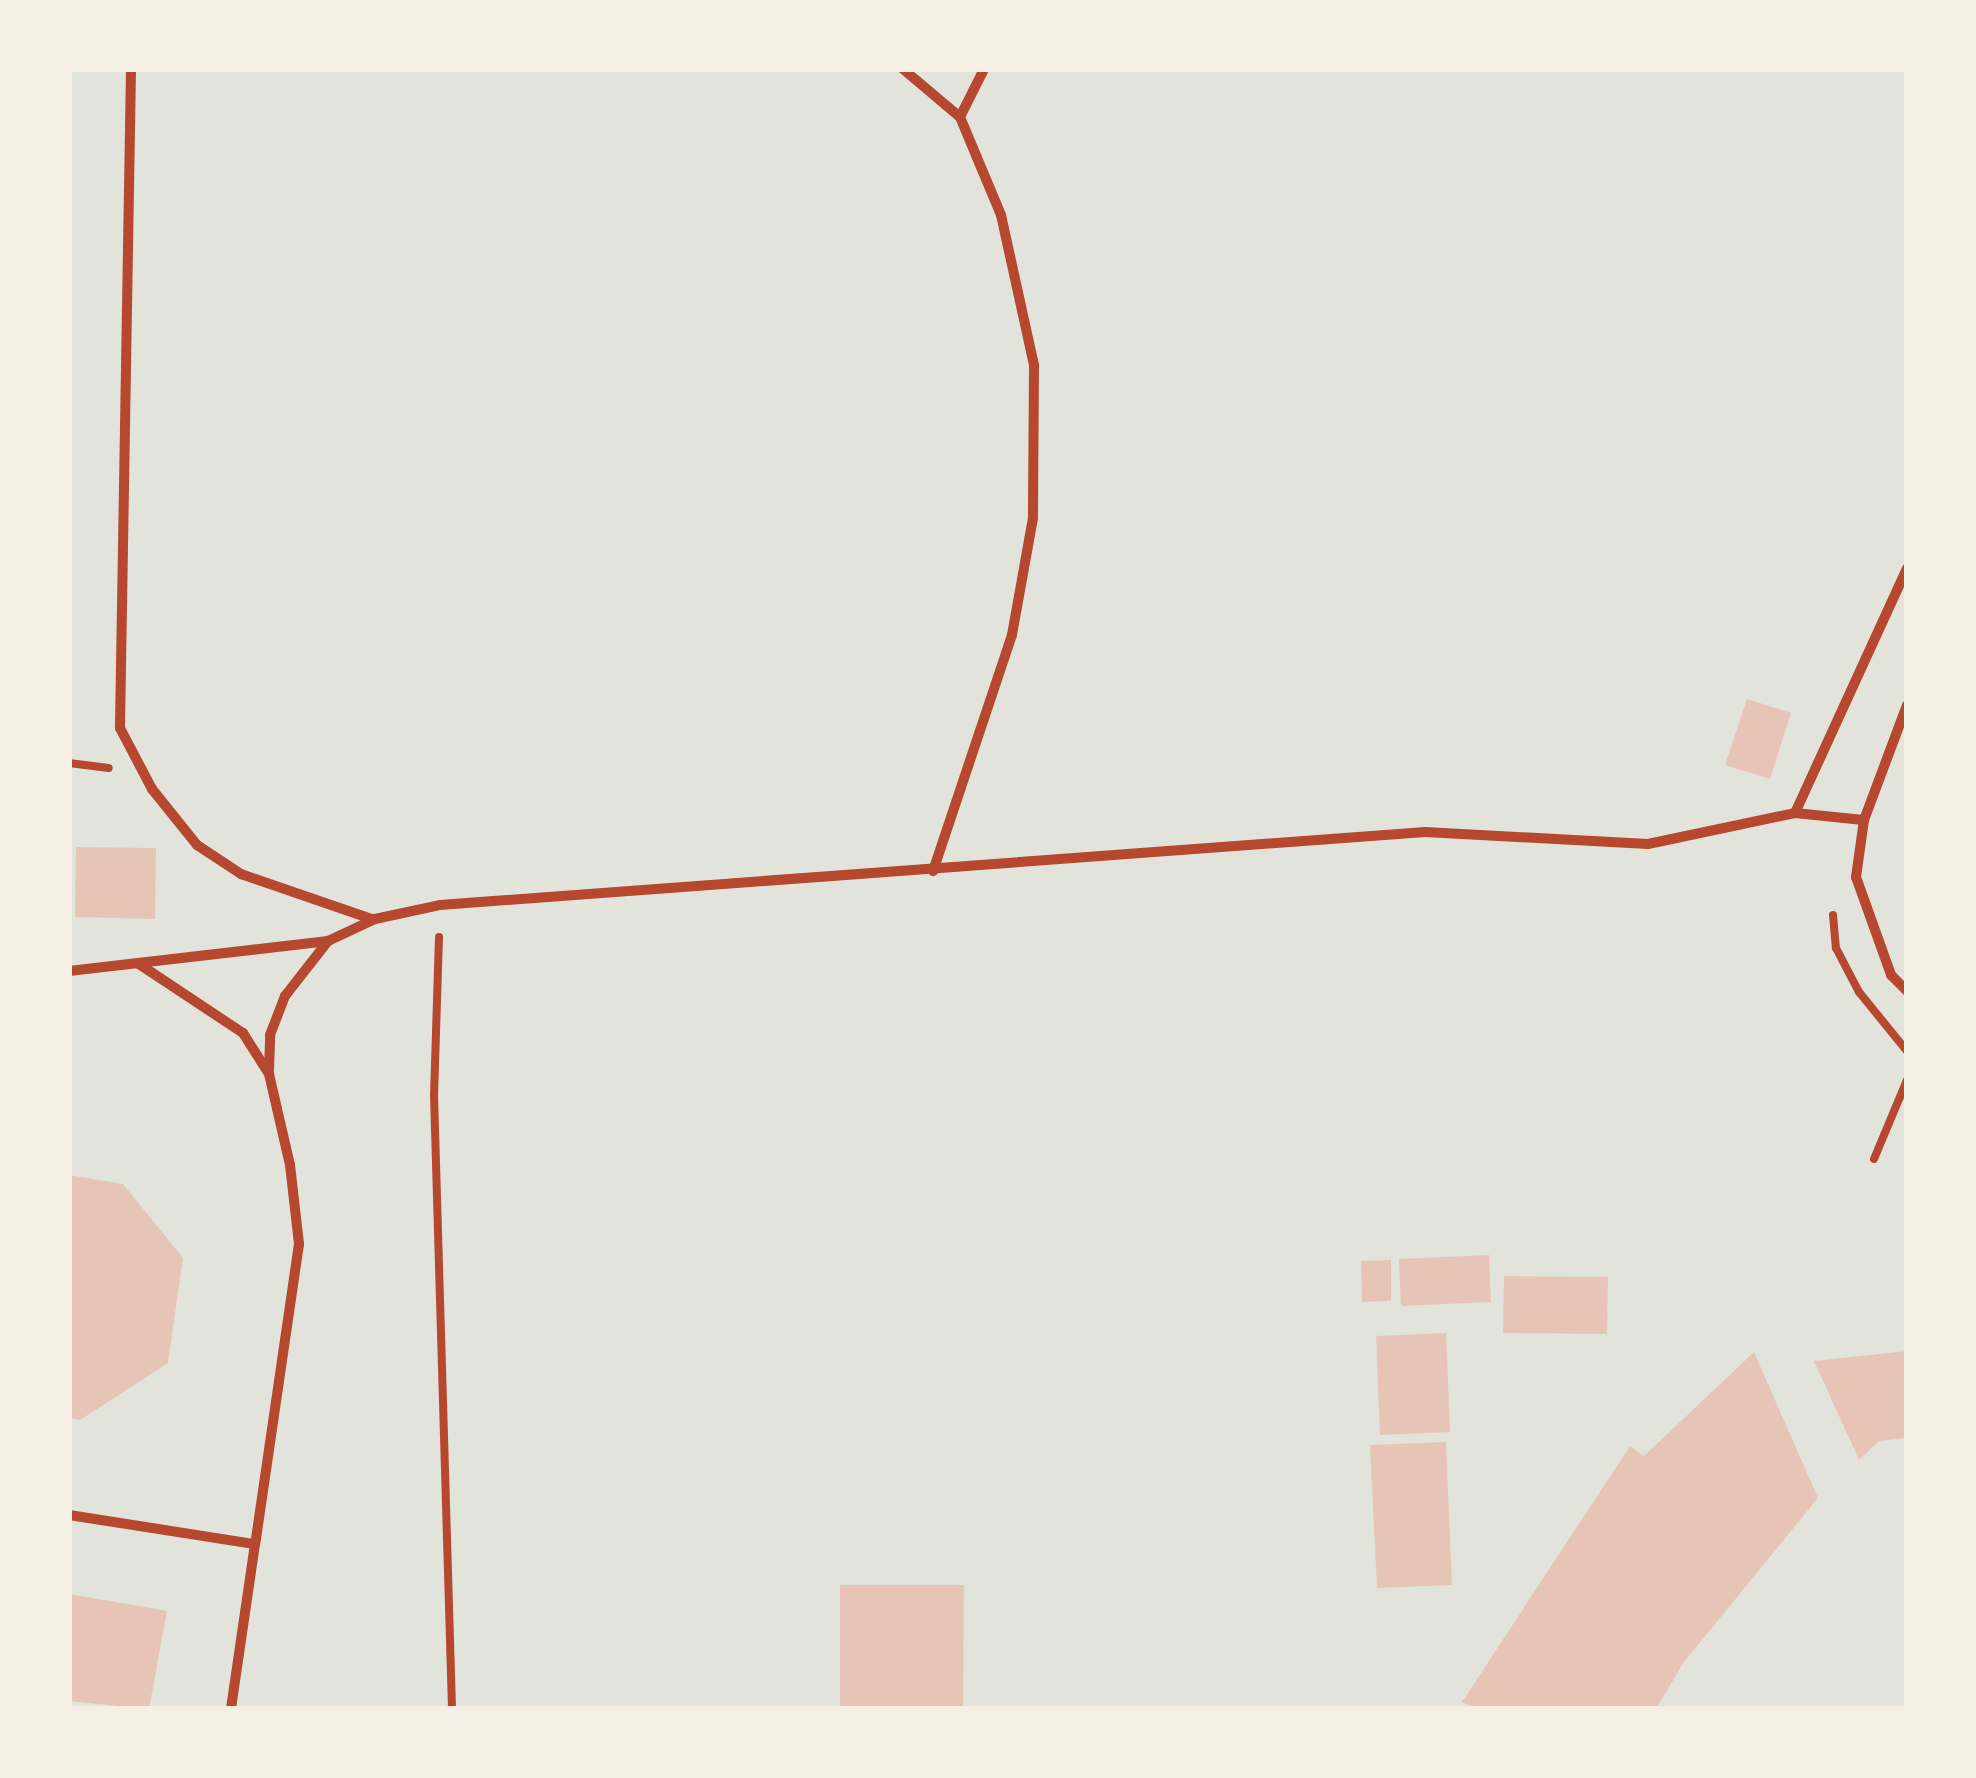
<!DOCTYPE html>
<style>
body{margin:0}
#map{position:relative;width:1976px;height:1778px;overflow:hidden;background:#f6efe4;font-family:"Crimson Pro",serif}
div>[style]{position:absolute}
.green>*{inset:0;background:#e2e4dc}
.building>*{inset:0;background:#e6c5b7}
.path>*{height:8px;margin:-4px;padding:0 4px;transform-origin:4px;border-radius:4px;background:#b5482f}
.pedestrian>*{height:10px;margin:-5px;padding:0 5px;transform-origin:5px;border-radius:5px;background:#b5482f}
span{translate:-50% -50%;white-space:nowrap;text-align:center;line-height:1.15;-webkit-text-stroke:10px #f6efe4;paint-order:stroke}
.frame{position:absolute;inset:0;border:72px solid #f6efe4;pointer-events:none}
</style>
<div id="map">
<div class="green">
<div style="clip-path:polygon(69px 69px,1907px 69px,1907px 1709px,69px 1709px)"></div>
</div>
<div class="building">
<div style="clip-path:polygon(1747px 699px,1791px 713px,1770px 779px,1725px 765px)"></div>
<div style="clip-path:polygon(76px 847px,156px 848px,155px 919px,75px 917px)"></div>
<div style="clip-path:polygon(69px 1175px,123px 1184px,183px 1258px,168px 1363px,80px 1420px,69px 1418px)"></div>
<div style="clip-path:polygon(1489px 1255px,1491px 1302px,1401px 1306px,1399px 1259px)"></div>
<div style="clip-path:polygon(1391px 1260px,1391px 1301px,1362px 1302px,1361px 1261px)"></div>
<div style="clip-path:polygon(1504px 1276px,1608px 1277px,1607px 1334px,1503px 1333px)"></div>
<div style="clip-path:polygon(1446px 1333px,1450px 1432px,1380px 1435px,1376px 1336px)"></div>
<div style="clip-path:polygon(1907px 1351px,1907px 1438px,1879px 1441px,1859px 1460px,1814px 1361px)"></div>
<div style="clip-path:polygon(1754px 1352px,1818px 1498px,1684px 1662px,1656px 1709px,1476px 1709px,1462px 1702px,1630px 1446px,1644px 1456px)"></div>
<div style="clip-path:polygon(1446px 1442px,1452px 1585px,1377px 1588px,1370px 1445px)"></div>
<div style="clip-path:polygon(840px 1585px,964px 1585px,963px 1709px,840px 1709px)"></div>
<div style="clip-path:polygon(69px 1594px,167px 1611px,149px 1709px,69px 1701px)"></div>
</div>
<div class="path">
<div style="left:69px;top:763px;width:40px;rotate:7.1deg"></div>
<div style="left:1833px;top:915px;width:33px;rotate:85deg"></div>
<div style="left:1836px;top:948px;width:50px;rotate:62.4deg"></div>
<div style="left:1859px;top:992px;width:76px;rotate:50.9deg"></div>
<div style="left:439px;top:937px;width:158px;rotate:91.8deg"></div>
<div style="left:434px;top:1095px;width:614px;rotate:88.32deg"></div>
<div style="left:1874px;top:1159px;width:86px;rotate:-67.3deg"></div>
</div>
<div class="pedestrian">
<div style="left:131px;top:69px;width:659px;rotate:90.96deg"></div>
<div style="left:120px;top:728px;width:69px;rotate:62.3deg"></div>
<div style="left:152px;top:789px;width:72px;rotate:51.2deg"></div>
<div style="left:197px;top:845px;width:53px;rotate:33.4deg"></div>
<div style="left:241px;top:874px;width:139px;rotate:19deg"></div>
<div style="left:903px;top:69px;width:75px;rotate:40.1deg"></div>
<div style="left:960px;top:117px;width:106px;rotate:67.3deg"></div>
<div style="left:1001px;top:215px;width:154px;rotate:77.6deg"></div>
<div style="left:1034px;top:365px;width:153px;rotate:90.4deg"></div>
<div style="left:1033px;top:518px;width:119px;rotate:100.2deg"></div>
<div style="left:1012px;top:635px;width:249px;rotate:108.5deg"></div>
<div style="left:960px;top:117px;width:54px;rotate:-63.4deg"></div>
<div style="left:1907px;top:705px;width:123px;rotate:110.5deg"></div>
<div style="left:1864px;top:820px;width:58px;rotate:98deg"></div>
<div style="left:1856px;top:877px;width:104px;rotate:70.3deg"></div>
<div style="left:1891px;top:975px;width:23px;rotate:45deg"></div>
<div style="left:1795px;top:813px;width:269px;rotate:-65.4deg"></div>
<div style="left:139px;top:964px;width:125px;rotate:33.6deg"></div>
<div style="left:243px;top:1033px;width:49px;rotate:57.6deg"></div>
<div style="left:269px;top:1074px;width:93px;rotate:77deg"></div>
<div style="left:290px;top:1165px;width:80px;rotate:83.5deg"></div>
<div style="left:299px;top:1244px;width:303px;rotate:98.3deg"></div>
<div style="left:69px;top:971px;width:261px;rotate:-6.6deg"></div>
<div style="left:328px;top:941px;width:52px;rotate:-25.1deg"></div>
<div style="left:375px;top:919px;width:66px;rotate:-12.2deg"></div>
<div style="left:440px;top:905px;width:988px;rotate:-4.24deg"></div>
<div style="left:1425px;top:832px;width:223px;rotate:3.1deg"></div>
<div style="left:1648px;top:844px;width:150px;rotate:-11.9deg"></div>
<div style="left:1795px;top:813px;width:69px;rotate:5.8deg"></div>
<div style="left:269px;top:1070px;width:35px;rotate:-88deg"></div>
<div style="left:270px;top:1035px;width:42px;rotate:-69deg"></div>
<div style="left:285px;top:996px;width:70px;rotate:-52deg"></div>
<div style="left:69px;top:1515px;width:188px;rotate:8.9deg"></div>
<div style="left:255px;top:1544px;width:167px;rotate:98.3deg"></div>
</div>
<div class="frame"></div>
</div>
